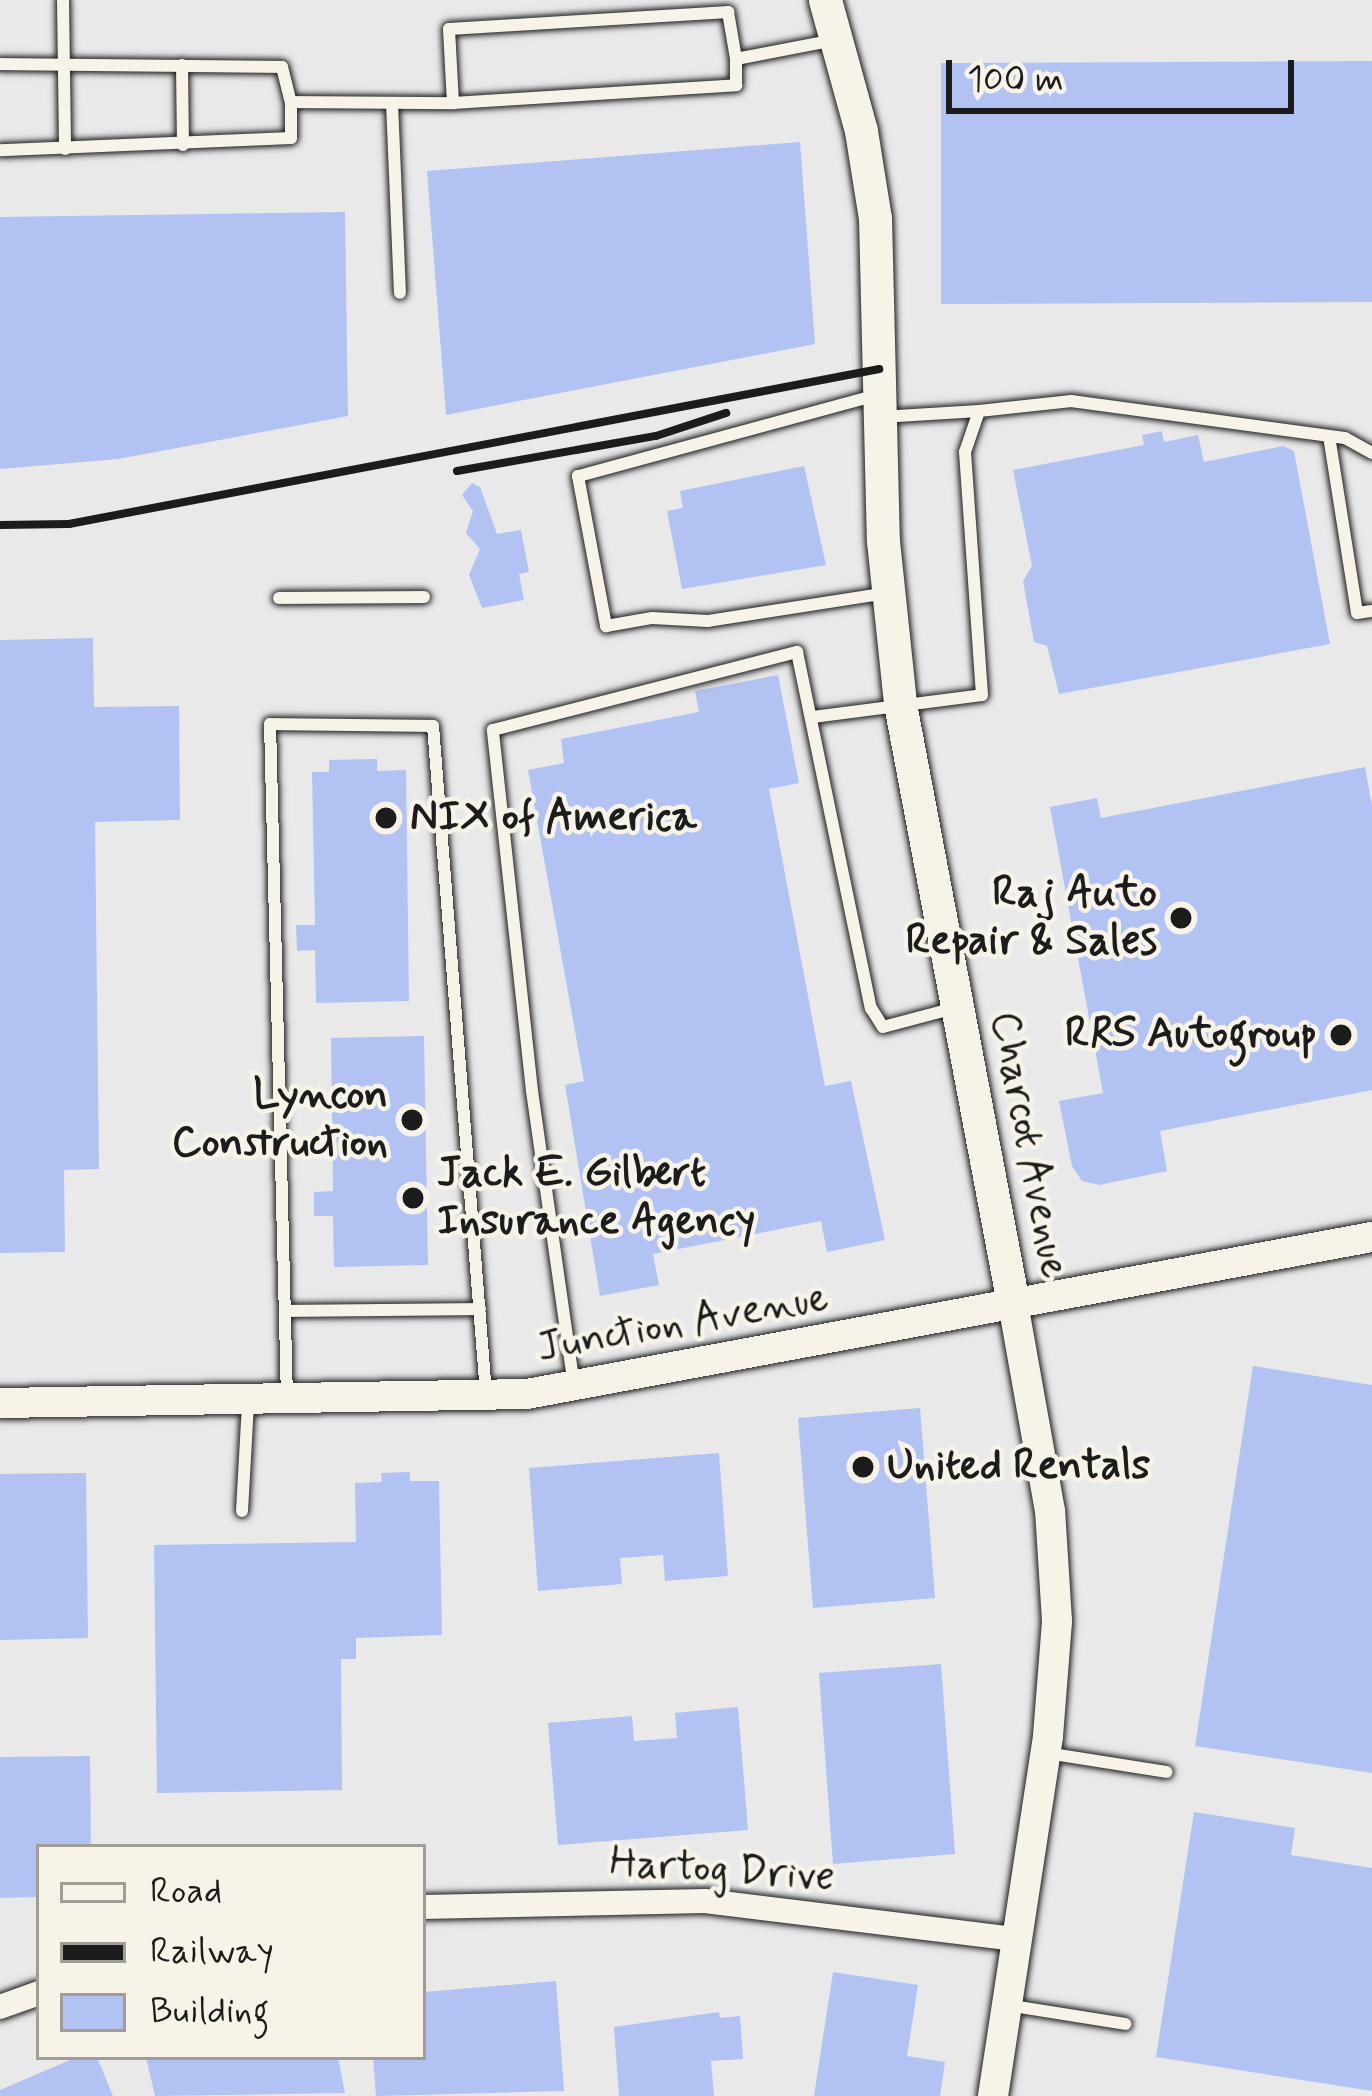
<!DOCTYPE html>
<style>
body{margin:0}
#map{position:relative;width:1372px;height:2096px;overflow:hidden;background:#e9e9ea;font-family:Mynerve,sans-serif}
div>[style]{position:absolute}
.building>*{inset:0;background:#b2c3f3}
.roads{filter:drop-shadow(0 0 3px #1c1c1c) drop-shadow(0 0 3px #1c1c1c)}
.service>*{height:12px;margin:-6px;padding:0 6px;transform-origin:6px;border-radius:6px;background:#f7f3e8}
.minor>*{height:24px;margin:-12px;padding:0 12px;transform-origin:12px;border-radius:12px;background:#f7f3e8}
.tertiary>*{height:30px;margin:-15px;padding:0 15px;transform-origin:15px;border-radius:15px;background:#f7f3e8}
.secondary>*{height:33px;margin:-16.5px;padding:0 16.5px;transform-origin:16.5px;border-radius:16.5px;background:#f7f3e8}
.rail>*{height:8px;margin:-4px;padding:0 4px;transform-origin:4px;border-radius:4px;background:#1c1c1c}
.dots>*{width:33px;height:33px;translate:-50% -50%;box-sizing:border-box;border:6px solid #f7f3e8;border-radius:50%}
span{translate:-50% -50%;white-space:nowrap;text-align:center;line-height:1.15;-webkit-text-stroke:9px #f7f3e8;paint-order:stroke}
.poi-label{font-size:42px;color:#1c1c1c;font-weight:700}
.left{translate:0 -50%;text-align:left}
.right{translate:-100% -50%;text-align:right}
.street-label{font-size:42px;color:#1c1c1c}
.legend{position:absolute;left:36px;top:1844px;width:390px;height:216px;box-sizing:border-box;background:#f7f3e8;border:3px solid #9f9d96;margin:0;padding:15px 21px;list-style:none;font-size:36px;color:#1c1c1c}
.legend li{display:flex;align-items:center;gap:24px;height:60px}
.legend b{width:60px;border:3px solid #9f9d96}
.scale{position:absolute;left:946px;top:60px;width:348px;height:54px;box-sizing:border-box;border:6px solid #1c1c1c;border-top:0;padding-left:15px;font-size:36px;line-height:42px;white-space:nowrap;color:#1c1c1c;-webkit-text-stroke:9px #f7f3e8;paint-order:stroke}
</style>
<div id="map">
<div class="building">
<div style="clip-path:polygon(1372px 61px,1372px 302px,941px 304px,941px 63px)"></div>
<div style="clip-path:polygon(800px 142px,815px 344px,446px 415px,427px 171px)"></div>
<div style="clip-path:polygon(345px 212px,348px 416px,118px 459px,0 469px,0 217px)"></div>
<div style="clip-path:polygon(1162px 431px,1164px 442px,1198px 435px,1204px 462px,1283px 446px,1294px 451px,1330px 644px,1059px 694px,1047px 646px,1034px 642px,1023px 581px,1032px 566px,1013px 470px,1144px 445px,1142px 435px)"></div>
<div style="clip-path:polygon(804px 466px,826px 565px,682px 589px,667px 511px,683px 508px,680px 491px)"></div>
<div style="clip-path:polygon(472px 483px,480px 487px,497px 534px,521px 530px,529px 572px,519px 574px,524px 600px,482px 608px,469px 575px,480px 549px,466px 533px,473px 511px,462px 495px)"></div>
<div style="clip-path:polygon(93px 638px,94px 707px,179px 706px,180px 820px,95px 822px,99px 1169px,64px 1170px,65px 1252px,0 1253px,0 640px)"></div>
<div style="clip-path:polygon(778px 675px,799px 783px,769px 789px,825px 1086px,851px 1081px,885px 1240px,827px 1252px,821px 1221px,653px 1254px,659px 1285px,600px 1296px,565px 1085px,584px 1081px,528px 770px,564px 763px,561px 739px,699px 712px,695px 691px)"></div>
<div style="clip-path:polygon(377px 759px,377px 771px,406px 770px,409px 1001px,316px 1003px,315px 950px,297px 951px,296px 925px,315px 925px,312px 772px,329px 772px,329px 760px)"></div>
<div style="clip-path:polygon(1365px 767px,1372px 806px,1372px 1090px,1160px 1131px,1167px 1171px,1099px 1185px,1082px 1181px,1072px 1166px,1059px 1101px,1103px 1093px,1050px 807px,1097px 798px,1101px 818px)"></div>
<div style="clip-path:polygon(424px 1036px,428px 1265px,334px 1267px,333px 1216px,314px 1216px,314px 1192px,333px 1191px,331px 1038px)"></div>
<div style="clip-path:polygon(1253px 1366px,1372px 1385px,1372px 1773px,1195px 1746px)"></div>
<div style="clip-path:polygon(920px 1408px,935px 1598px,813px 1608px,798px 1418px)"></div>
<div style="clip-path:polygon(719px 1453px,728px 1576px,665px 1581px,663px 1555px,620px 1558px,622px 1584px,538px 1591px,529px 1468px)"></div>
<div style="clip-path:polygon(410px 1472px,410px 1481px,439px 1481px,442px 1635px,356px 1638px,356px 1659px,341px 1659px,342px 1790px,157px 1793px,154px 1545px,356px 1542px,355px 1483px,382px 1482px,381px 1473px)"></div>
<div style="clip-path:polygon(86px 1473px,88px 1638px,0 1640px,0 1474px)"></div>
<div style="clip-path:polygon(941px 1664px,955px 1854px,833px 1864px,819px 1673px)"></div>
<div style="clip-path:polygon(738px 1707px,748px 1830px,558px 1845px,548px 1723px,632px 1716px,634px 1741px,677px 1738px,675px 1713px)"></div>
<div style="clip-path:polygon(90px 1756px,91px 1847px,39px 1847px,39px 1897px,0 1898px,0 1757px)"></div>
<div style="clip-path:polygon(1194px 1812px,1295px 1828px,1291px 1855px,1372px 1868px,1372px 2091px,1156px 2057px)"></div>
<div style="clip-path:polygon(833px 1972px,918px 1985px,907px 2056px,945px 2062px,940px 2096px,814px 2096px)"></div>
<div style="clip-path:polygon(556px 1981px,564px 2091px,376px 2096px,373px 2057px,423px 2057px,423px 1992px)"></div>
<div style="clip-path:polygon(719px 2012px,720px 2018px,740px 2016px,743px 2059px,711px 2061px,714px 2096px,619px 2096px,614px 2027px)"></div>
<div style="clip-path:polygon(77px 2057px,97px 2057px,113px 2096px,0 2096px,0 2090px)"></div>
<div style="clip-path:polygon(146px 2057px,338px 2057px,345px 2093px,155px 2096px)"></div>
</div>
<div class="roads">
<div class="service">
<div style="left:63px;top:0;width:149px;rotate:89.2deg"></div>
<div style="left:0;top:64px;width:282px;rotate:0.6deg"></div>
<div style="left:282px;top:67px;width:36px;rotate:76deg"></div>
<div style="left:291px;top:102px;width:36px;rotate:90deg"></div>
<div style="left:291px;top:138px;width:291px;rotate:177.6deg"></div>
<div style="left:182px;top:65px;width:80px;rotate:89.3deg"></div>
<div style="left:291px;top:102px;width:162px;rotate:0.4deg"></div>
<div style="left:453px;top:103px;width:74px;rotate:-93.1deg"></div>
<div style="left:449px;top:29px;width:280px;rotate:-3.5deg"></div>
<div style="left:728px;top:12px;width:48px;rotate:80.3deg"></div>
<div style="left:736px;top:59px;width:101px;rotate:-10.9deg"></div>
<div style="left:392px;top:103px;width:190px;rotate:87.6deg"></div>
<div style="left:453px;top:103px;width:284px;rotate:-3.6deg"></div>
<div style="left:736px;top:85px;width:26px;rotate:-90deg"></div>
<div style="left:877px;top:395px;width:310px;rotate:164.8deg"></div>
<div style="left:578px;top:476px;width:153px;rotate:79.4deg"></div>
<div style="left:606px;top:626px;width:47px;rotate:-9.9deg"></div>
<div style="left:652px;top:618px;width:56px;rotate:3.1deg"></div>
<div style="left:708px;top:621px;width:181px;rotate:-8.9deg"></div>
<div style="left:881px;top:417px;width:98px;rotate:-3.5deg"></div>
<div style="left:1329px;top:436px;width:179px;rotate:81deg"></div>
<div style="left:1357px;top:613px;width:15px;rotate:-8deg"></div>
<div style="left:279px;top:598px;width:145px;rotate:-0.4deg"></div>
<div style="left:813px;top:717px;width:170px;rotate:-7.4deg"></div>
<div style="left:982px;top:695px;width:244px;rotate:-94deg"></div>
<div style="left:965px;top:452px;width:43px;rotate:-71.1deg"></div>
<div style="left:979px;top:411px;width:93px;rotate:-6.2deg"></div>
<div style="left:1071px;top:401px;width:276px;rotate:7.7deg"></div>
<div style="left:1345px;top:438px;width:31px;rotate:29deg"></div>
<div style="left:286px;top:1311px;width:194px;rotate:-0.6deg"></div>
<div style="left:574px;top:1386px;width:298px;rotate:-98.1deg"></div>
<div style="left:532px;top:1091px;width:363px;rotate:-96.2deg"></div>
<div style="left:493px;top:730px;width:314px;rotate:-14.4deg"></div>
<div style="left:797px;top:652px;width:364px;rotate:78.3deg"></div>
<div style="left:871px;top:1008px;width:22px;rotate:58deg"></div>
<div style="left:883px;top:1027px;width:74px;rotate:-14.8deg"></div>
<div style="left:287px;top:1399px;width:675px;rotate:-91.44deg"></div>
<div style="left:270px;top:724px;width:163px;rotate:0.7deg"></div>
<div style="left:433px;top:726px;width:670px;rotate:85.46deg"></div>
<div style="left:242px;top:1511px;width:109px;rotate:-86.8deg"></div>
<div style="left:1047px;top:1753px;width:121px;rotate:9deg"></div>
<div style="left:1007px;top:2005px;width:120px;rotate:9.1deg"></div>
</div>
<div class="minor">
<div style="left:423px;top:1907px;width:282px;rotate:-1.2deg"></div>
<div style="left:705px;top:1901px;width:311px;rotate:7deg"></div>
<div style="left:0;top:2007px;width:41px;rotate:-19.7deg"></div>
</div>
<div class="tertiary">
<div style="left:0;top:1403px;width:527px;rotate:-0.98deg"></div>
<div style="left:527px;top:1394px;width:859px;rotate:-10.53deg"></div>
<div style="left:993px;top:2096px;width:364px;rotate:-81.3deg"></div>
<div style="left:1048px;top:1736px;width:115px;rotate:-85.5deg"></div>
<div style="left:1057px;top:1621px;width:110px;rotate:-93.6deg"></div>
<div style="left:1050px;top:1511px;width:211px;rotate:-100.1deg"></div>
</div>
<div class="secondary">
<div style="left:825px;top:0;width:136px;rotate:74.6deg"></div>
<div style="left:861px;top:131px;width:88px;rotate:80.9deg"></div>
<div style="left:875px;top:218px;width:323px;rotate:88.6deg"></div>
<div style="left:883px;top:541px;width:164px;rotate:84deg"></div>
<div style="left:900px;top:704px;width:610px;rotate:79.32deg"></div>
</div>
</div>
<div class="rail">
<div style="left:457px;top:471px;width:202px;rotate:-10deg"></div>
<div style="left:656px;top:436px;width:74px;rotate:-18.2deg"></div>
<div style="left:0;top:525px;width:69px;rotate:-0.8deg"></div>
<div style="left:69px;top:524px;width:825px;rotate:-10.83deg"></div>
</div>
<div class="dots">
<div style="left:386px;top:818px;background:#1c1c1c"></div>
<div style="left:1181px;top:918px;background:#1c1c1c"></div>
<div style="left:1341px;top:1035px;background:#1c1c1c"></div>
<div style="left:412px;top:1120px;background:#1c1c1c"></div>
<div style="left:413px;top:1198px;background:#1c1c1c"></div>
<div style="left:863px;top:1467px;background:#1c1c1c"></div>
</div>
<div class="poi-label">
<span class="left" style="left:410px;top:818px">NIX of America</span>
<span class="right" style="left:1157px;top:918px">Raj Auto<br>Repair &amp; Sales</span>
<span class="right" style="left:1317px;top:1035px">RRS Autogroup</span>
<span class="right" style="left:388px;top:1120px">Lyncon<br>Construction</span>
<span class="left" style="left:437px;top:1198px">Jack E. Gilbert<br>Insurance Agency</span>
<span class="left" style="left:887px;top:1467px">United Rentals</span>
</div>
<div class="street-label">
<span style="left:1028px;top:1145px;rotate:79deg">Charcot Avenue</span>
<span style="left:683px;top:1324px;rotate:-10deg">Junction Avenue</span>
<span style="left:722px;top:1871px;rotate:4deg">Hartog Drive</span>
</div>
<ul class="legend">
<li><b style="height:15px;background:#f7f3e8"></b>Road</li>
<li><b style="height:15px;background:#1c1c1c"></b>Railway</li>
<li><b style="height:33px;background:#b2c3f3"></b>Building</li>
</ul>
<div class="scale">100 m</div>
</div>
